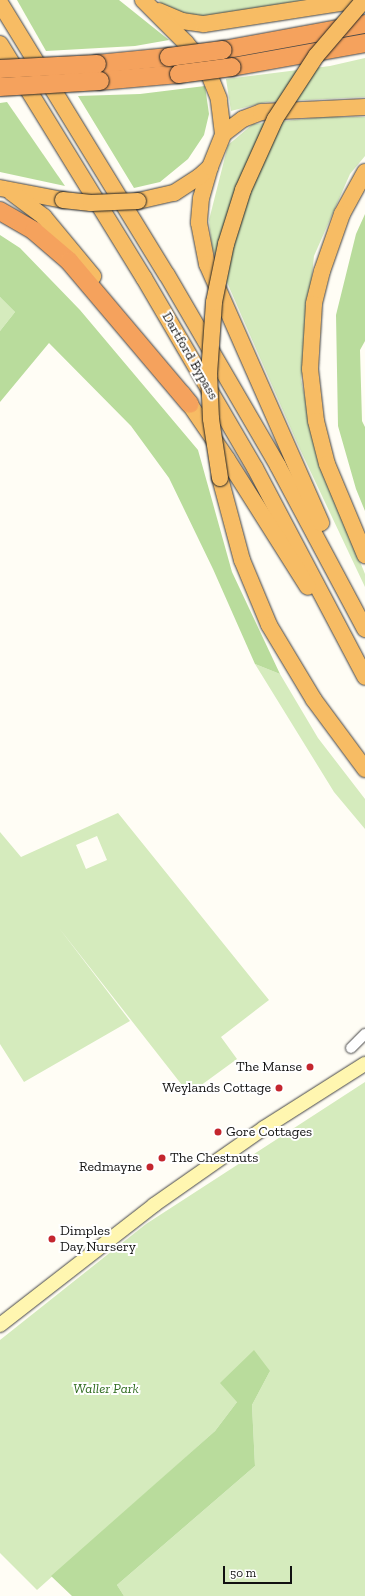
<!DOCTYPE html>
<style>
body{margin:0}
#map{position:relative;width:365px;height:1596px;overflow:hidden;background:#fffdf5;font-family:"Zilla Slab",serif}
div>[style]{position:absolute}
.green>*{inset:0;background:#d5ebbd}
.forest>*{inset:0;background:#b9dc9c}
.roads{filter:drop-shadow(0 0 1px #444) drop-shadow(0 0 1px #444)}
.minor>*{height:10px;margin:-5px;padding:0 5px;transform-origin:5px;border-radius:5px;background:#fff}
.secondary>*{height:14px;margin:-7px;padding:0 7px;transform-origin:7px;border-radius:7px;background:#fff6b0}
.trunk>*{height:16px;margin:-8px;padding:0 8px;transform-origin:8px;border-radius:8px;background:#f7bc64}
.motorway>*{height:18px;margin:-9px;padding:0 9px;transform-origin:9px;border-radius:9px;background:#f5a25d}
.bridges{filter:drop-shadow(0 0 1px #222) drop-shadow(0 0 1px #222)}
.trunk-bridge>*{height:16px;margin:-8px;padding:0 8px;transform-origin:8px;border-radius:8px;background:#f7bc64}
.motorway-bridge>*{height:18px;margin:-9px;padding:0 9px;transform-origin:9px;border-radius:9px;background:#f5a25d}
.dots>*{width:11px;height:11px;translate:-50% -50%;box-sizing:border-box;border:2px solid #fff;border-radius:50%}
span{translate:-50% -50%;white-space:nowrap;text-align:center;line-height:1.15;-webkit-text-stroke:4px #fff;paint-order:stroke}
.street-label{font-size:14px;color:#111}
.poi-label{font-size:14px;color:#111}
.right{translate:-100% -50%;text-align:right}
.left{translate:0 -50%;text-align:left}
.park-label{font-size:14px;color:#2f6b1f;font-style:italic}
.scale{position:absolute;left:223px;top:1566px;width:69px;height:18px;box-sizing:border-box;border:2px solid #111;border-top:0;padding-left:5px;font-size:12px;line-height:14px;white-space:nowrap;color:#111;-webkit-text-stroke:3px #fff;paint-order:stroke}
</style>
<div id="map">
<div class="green">
<div style="clip-path:polygon(158px 0,311px 0,201px 17px,169px 11px)"></div>
<div style="clip-path:polygon(365px 58px,365px 97px,266px 102px,231px 111px,226px 79px,330px 66px)"></div>
<div style="clip-path:polygon(325px 117px,365px 117px,365px 156px,350px 174px,314px 256px,301px 380px,319px 460px,365px 574px,365px 587px,298px 445px,212px 248px,209px 220px,228px 145px,253px 124px)"></div>
<div style="clip-path:polygon(0 297px,15px 312px,0 331px)"></div>
<div style="clip-path:polygon(255px 664px,280px 674px,318px 738px,365px 799px,365px 829px,334px 792px)"></div>
<div style="clip-path:polygon(evenodd,118px 813px,269px 1000px,221px 1037px,237px 1059px,189px 1094px,59px 928px,130px 1021px,24px 1082px,0 1044px,0 832px,21px 857px,118px 813px,97px 836px,107px 860px,86px 869px,76px 845px,97px 836px)"></div>
<div style="clip-path:polygon(365px 1082px,365px 1596px,124px 1596px,117px 1585px,255px 1466px,252px 1405px,270px 1371px,237px 1402px,215px 1431px,37px 1590px,0 1553px,0 1340px,146px 1224px)"></div>
</div>
<div class="forest">
<div style="clip-path:polygon(17px 0,119px 0,169px 40px,135px 46px,46px 51px)"></div>
<div style="clip-path:polygon(205px 86px,209px 114px,204px 135px,188px 159px,160px 182px,134px 188px,78px 96px,140px 94px)"></div>
<div style="clip-path:polygon(7px 102px,65px 186px,0 172px,0 103px)"></div>
<div style="clip-path:polygon(365px 214px,365px 341px,360px 350px,362px 421px,365px 427px,365px 511px,356px 489px,338px 426px,336px 315px,356px 234px)"></div>
<div style="clip-path:polygon(0 235px,20px 248px,80px 310px,198px 450px,232px 572px,280px 674px,255px 664px,213px 569px,169px 478px,131px 426px,49px 343px,0 402px,0 331px,15px 312px,0 297px)"></div>
<div style="clip-path:polygon(254px 1350px,270px 1371px,252px 1405px,255px 1466px,117px 1585px,124px 1596px,72px 1596px,51px 1576px,215px 1431px,237px 1402px,220px 1383px)"></div>
</div>
<div class="roads">
<div class="minor">
<div style="left:351px;top:1048px;width:20px;rotate:-45deg"></div>
</div>
<div class="secondary">
<div style="left:0;top:1325px;width:195px;rotate:-37.9deg"></div>
<div style="left:154px;top:1205px;width:134px;rotate:-35deg"></div>
<div style="left:264px;top:1128px;width:120px;rotate:-32.4deg"></div>
</div>
<div class="trunk">
<div style="left:0;top:3px;width:319px;rotate:58.5deg"></div>
<div style="left:167px;top:275px;width:221px;rotate:59.8deg"></div>
<div style="left:278px;top:466px;width:185px;rotate:61.9deg"></div>
<div style="left:159px;top:11px;width:25px;rotate:23deg"></div>
<div style="left:182px;top:21px;width:22px;rotate:8deg"></div>
<div style="left:204px;top:24px;width:157px;rotate:-8.8deg"></div>
<div style="left:0;top:44px;width:275px;rotate:58.4deg"></div>
<div style="left:144px;top:278px;width:220px;rotate:59.7deg"></div>
<div style="left:255px;top:468px;width:236px;rotate:62.2deg"></div>
<div style="left:223px;top:134px;width:25px;rotate:-37deg"></div>
<div style="left:243px;top:119px;width:19px;rotate:-21deg"></div>
<div style="left:261px;top:112px;width:104px;rotate:-2.8deg"></div>
<div style="left:210px;top:167px;width:32px;rotate:106deg"></div>
<div style="left:201px;top:198px;width:25px;rotate:95deg"></div>
<div style="left:199px;top:223px;width:42px;rotate:79deg"></div>
<div style="left:207px;top:264px;width:283px;rotate:66.2deg"></div>
<div style="left:365px;top:172px;width:48px;rotate:118.7deg"></div>
<div style="left:342px;top:214px;width:60px;rotate:109.3deg"></div>
<div style="left:322px;top:271px;width:34px;rotate:104deg"></div>
<div style="left:314px;top:304px;width:65px;rotate:93.5deg"></div>
<div style="left:310px;top:369px;width:52px;rotate:83.4deg"></div>
<div style="left:316px;top:421px;width:44px;rotate:75.7deg"></div>
<div style="left:327px;top:464px;width:99px;rotate:67.3deg"></div>
<div style="left:0;top:188px;width:64px;rotate:10.8deg"></div>
<div style="left:11px;top:192px;width:41px;rotate:37.1deg"></div>
<div style="left:44px;top:217px;width:77px;rotate:50.3deg"></div>
<div style="left:138px;top:201px;width:37px;rotate:-13deg"></div>
<div style="left:174px;top:193px;width:30px;rotate:-33deg"></div>
<div style="left:199px;top:177px;width:15px;rotate:-42deg"></div>
<div style="left:210px;top:167px;width:35px;rotate:-68deg"></div>
<div style="left:223px;top:134px;width:35px;rotate:-97deg"></div>
<div style="left:219px;top:99px;width:35px;rotate:-112deg"></div>
<div style="left:206px;top:67px;width:31px;rotate:-130deg"></div>
<div style="left:186px;top:43px;width:61px;rotate:-135deg"></div>
<div style="left:182px;top:393px;width:80px;rotate:55.7deg"></div>
<div style="left:227px;top:459px;width:151px;rotate:57.7deg"></div>
<div style="left:220px;top:478px;width:85px;rotate:75deg"></div>
<div style="left:242px;top:560px;width:70px;rotate:67.4deg"></div>
<div style="left:269px;top:625px;width:87px;rotate:59deg"></div>
<div style="left:314px;top:700px;width:86px;rotate:53.5deg"></div>
</div>
<div class="motorway">
<div style="left:223px;top:50px;width:144px;rotate:-10.4deg"></div>
<div style="left:97px;top:64px;width:72px;rotate:-5.6deg"></div>
<div style="left:232px;top:67px;width:135px;rotate:-10.2deg"></div>
<div style="left:100px;top:81px;width:79px;rotate:-5.1deg"></div>
<div style="left:0;top:211px;width:39px;rotate:30deg"></div>
<div style="left:34px;top:231px;width:46px;rotate:40.6deg"></div>
<div style="left:69px;top:261px;width:187px;rotate:49.8deg"></div>
</div>
</div>
<div class="bridges">
<div class="trunk-bridge">
<div style="left:63px;top:200px;width:28px;rotate:6deg"></div>
<div style="left:91px;top:203px;width:47px;rotate:-2.4deg"></div>
<div style="left:220px;top:478px;width:60px;rotate:-98.7deg"></div>
<div style="left:211px;top:419px;width:45px;rotate:-92.5deg"></div>
<div style="left:209px;top:374px;width:72px;rotate:-86deg"></div>
<div style="left:214px;top:302px;width:59px;rotate:-78.3deg"></div>
<div style="left:226px;top:244px;width:57px;rotate:-72.5deg"></div>
<div style="left:243px;top:190px;width:78px;rotate:-65.7deg"></div>
<div style="left:275px;top:119px;width:75px;rotate:-56.9deg"></div>
<div style="left:316px;top:56px;width:74px;rotate:-49.4deg"></div>
</div>
<div class="motorway-bridge">
<div style="left:169px;top:57px;width:54px;rotate:-7.4deg"></div>
<div style="left:0;top:69px;width:97px;rotate:-3deg"></div>
<div style="left:179px;top:74px;width:53px;rotate:-7.5deg"></div>
<div style="left:0;top:87px;width:100px;rotate:-3.4deg"></div>
</div>
</div>
<div class="dots">
<div style="left:310px;top:1067px;background:#c4262e"></div>
<div style="left:279px;top:1088px;background:#c4262e"></div>
<div style="left:218px;top:1132px;background:#c4262e"></div>
<div style="left:162px;top:1158px;background:#c4262e"></div>
<div style="left:150px;top:1167px;background:#c4262e"></div>
<div style="left:52px;top:1239px;background:#c4262e"></div>
</div>
<div class="street-label">
<span style="left:190px;top:356px;rotate:60deg">Dartford Bypass</span>
</div>
<div class="poi-label">
<span class="right" style="left:302px;top:1067px">The Manse</span>
<span class="right" style="left:271px;top:1088px">Weylands Cottage</span>
<span class="left" style="left:226px;top:1132px">Gore Cottages</span>
<span class="left" style="left:170px;top:1158px">The Chestnuts</span>
<span class="right" style="left:142px;top:1167px">Redmayne</span>
<span class="left" style="left:60px;top:1239px">Dimples<br>Day Nursery</span>
</div>
<div class="park-label">
<span style="left:106px;top:1389px">Waller Park</span>
</div>
<div class="scale">50 m</div>
</div>
